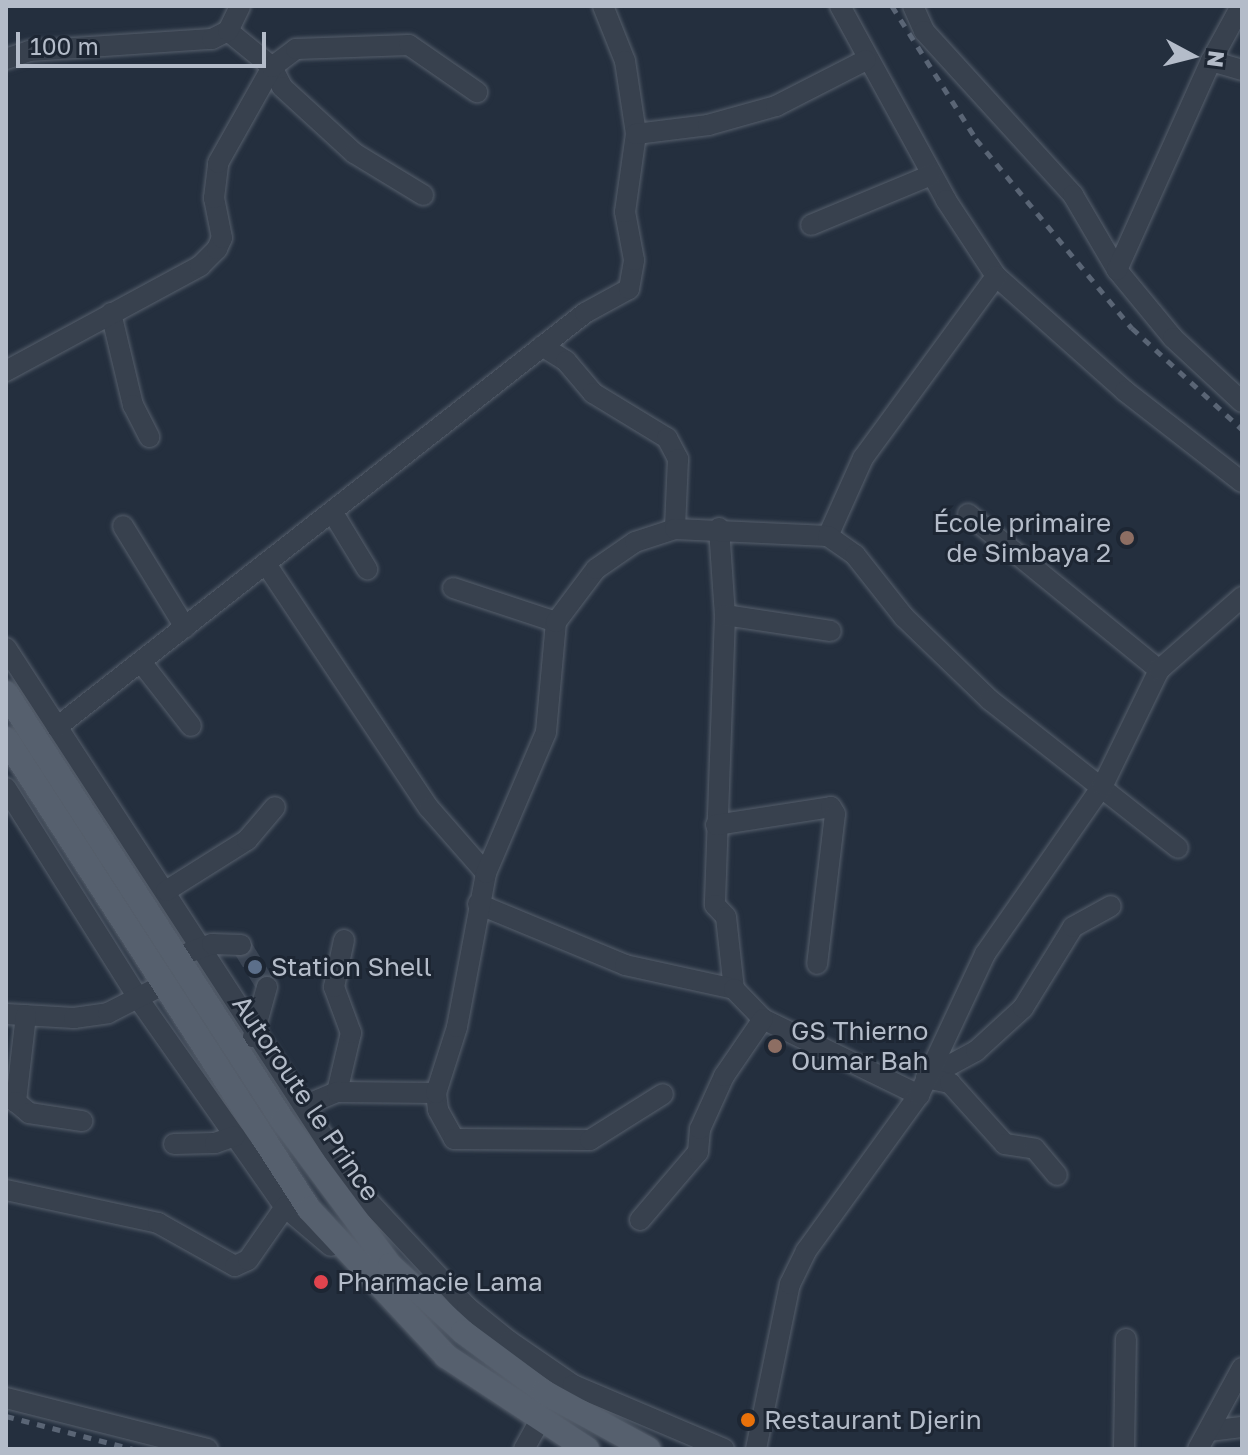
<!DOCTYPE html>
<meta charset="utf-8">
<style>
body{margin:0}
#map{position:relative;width:1248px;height:1455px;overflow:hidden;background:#242f3e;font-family:"Golos Text",sans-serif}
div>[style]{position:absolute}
.minor-tunnel>*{height:20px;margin-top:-10px;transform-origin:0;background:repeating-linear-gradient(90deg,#3a4453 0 20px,transparent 0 30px)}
.roads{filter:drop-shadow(0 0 2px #565f6c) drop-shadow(0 0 2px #565f6c)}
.minor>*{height:20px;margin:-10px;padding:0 10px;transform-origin:10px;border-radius:10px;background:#38414e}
.major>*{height:24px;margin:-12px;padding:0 12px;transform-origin:12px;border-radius:12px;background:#56606e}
.rail>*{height:5px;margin-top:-2.5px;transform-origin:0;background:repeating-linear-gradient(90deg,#5a6575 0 8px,transparent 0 16px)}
.dots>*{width:22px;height:22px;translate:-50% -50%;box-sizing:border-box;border:4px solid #1d2633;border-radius:50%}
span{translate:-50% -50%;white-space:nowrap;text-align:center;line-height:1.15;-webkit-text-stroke:6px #1d2633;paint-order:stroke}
.poi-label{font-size:26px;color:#b4bcc9}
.right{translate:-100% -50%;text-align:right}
.left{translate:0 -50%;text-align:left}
.street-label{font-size:26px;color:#b4bcc9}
.frame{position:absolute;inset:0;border:8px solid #b4bcc9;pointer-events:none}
.north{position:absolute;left:1152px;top:16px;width:80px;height:80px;-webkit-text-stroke:6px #1d2633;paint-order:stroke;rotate:97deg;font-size:22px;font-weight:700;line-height:32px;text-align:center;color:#b4bcc9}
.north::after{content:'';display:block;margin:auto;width:28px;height:36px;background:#b4bcc9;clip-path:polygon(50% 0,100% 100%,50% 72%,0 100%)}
.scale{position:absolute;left:16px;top:32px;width:250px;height:36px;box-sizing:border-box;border:4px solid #b4bcc9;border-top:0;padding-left:10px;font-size:24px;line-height:28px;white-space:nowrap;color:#b4bcc9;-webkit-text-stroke:6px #1d2633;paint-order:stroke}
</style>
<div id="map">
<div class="minor-tunnel">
<div style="left:241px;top:945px;width:49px;rotate:58.2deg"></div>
</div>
<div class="roads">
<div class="minor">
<div style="left:603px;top:6px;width:59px;rotate:68.2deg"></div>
<div style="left:625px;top:61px;width:74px;rotate:81.4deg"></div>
<div style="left:840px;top:6px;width:221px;rotate:61.3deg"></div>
<div style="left:946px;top:200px;width:91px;rotate:56.7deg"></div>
<div style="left:996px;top:276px;width:173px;rotate:41.7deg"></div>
<div style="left:1125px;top:391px;width:148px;rotate:37.9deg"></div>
<div style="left:913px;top:6px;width:27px;rotate:66deg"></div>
<div style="left:924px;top:31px;width:222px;rotate:47.7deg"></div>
<div style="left:1073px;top:195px;width:87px;rotate:59.6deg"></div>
<div style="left:1117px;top:270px;width:88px;rotate:50.5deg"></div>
<div style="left:1173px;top:338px;width:94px;rotate:42.8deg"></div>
<div style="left:228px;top:31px;width:57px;rotate:39.3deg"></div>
<div style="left:272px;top:67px;width:22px;rotate:63deg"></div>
<div style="left:282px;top:87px;width:98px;rotate:42.5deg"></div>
<div style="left:354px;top:153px;width:81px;rotate:31.3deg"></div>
<div style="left:6px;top:59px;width:24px;rotate:-19deg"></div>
<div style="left:29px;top:51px;width:183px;rotate:-3.8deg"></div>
<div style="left:212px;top:39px;width:18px;rotate:-27deg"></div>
<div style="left:228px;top:31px;width:28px;rotate:-64deg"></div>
<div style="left:1211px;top:61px;width:32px;rotate:16deg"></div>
<div style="left:811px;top:225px;width:130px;rotate:-22.6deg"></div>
<div style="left:1117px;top:270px;width:229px;rotate:-65.8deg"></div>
<div style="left:1211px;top:61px;width:63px;rotate:-61.4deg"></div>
<div style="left:111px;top:313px;width:95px;rotate:76.6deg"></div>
<div style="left:133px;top:405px;width:36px;rotate:63deg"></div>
<div style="left:542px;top:346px;width:28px;rotate:32deg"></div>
<div style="left:566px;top:361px;width:42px;rotate:49.8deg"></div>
<div style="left:593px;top:393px;width:87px;rotate:31.3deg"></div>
<div style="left:667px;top:438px;width:24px;rotate:62deg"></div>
<div style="left:678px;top:459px;width:70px;rotate:92.5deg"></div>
<div style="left:6px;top:371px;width:221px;rotate:-28.4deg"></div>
<div style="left:200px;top:266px;width:24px;rotate:-45deg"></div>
<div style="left:217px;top:249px;width:12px;rotate:-66deg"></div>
<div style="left:222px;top:238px;width:41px;rotate:-101.3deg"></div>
<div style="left:214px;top:198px;width:35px;rotate:-83deg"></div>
<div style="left:218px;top:163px;width:110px;rotate:-60.6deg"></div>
<div style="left:272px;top:67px;width:30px;rotate:-37deg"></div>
<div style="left:296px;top:49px;width:113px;rotate:-2deg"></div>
<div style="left:409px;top:45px;width:83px;rotate:34.7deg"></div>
<div style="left:333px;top:513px;width:66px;rotate:58.7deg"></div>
<div style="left:968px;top:514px;width:247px;rotate:39.2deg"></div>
<div style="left:123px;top:526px;width:119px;rotate:58.5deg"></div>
<div style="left:719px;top:528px;width:87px;rotate:86.1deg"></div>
<div style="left:725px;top:615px;width:290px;rotate:92deg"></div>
<div style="left:715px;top:905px;width:16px;rotate:47deg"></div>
<div style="left:726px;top:917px;width:72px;rotate:83.7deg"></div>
<div style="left:828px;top:536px;width:85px;rotate:-65.8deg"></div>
<div style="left:863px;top:458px;width:225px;rotate:-53.8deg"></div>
<div style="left:266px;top:564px;width:293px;rotate:56.3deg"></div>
<div style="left:429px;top:808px;width:86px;rotate:48.8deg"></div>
<div style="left:453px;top:588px;width:108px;rotate:18.3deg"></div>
<div style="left:725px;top:615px;width:107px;rotate:8.6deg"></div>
<div style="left:6px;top:648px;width:646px;rotate:57deg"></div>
<div style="left:358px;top:1190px;width:160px;rotate:47deg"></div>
<div style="left:467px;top:1307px;width:54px;rotate:39deg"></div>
<div style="left:509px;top:1341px;width:78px;rotate:34.5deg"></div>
<div style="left:573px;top:1385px;width:164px;rotate:23deg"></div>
<div style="left:141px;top:662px;width:81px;rotate:52deg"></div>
<div style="left:57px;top:727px;width:671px;rotate:-38.1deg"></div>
<div style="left:585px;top:313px;width:50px;rotate:-28.6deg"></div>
<div style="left:629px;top:289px;width:29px;rotate:-80deg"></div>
<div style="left:634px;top:260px;width:49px;rotate:-100.6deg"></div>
<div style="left:625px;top:212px;width:79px;rotate:-82deg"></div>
<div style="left:636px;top:134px;width:73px;rotate:-7.1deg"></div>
<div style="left:708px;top:125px;width:71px;rotate:-15.6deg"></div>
<div style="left:776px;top:106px;width:101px;rotate:-27.1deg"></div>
<div style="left:6px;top:788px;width:252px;rotate:57.8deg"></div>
<div style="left:140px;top:1001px;width:252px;rotate:54.9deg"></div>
<div style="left:285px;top:1207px;width:60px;rotate:40.3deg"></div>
<div style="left:716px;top:825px;width:116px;rotate:-8.9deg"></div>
<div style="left:831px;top:807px;width:8px;rotate:60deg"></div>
<div style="left:835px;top:814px;width:151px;rotate:96.8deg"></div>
<div style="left:166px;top:891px;width:96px;rotate:-32.2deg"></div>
<div style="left:247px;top:840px;width:43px;rotate:-49.7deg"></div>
<div style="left:478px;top:904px;width:159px;rotate:22.5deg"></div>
<div style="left:625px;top:965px;width:112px;rotate:12.4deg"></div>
<div style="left:734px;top:989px;width:42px;rotate:46deg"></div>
<div style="left:763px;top:1019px;width:174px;rotate:26deg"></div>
<div style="left:190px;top:952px;width:23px;rotate:-20deg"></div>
<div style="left:212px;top:944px;width:29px;rotate:2deg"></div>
<div style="left:6px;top:1014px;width:68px;rotate:3.4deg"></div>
<div style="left:74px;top:1018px;width:34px;rotate:-8deg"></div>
<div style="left:108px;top:1013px;width:64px;rotate:-27deg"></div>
<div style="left:26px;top:1015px;width:88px;rotate:96.6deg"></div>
<div style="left:16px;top:1102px;width:17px;rotate:40deg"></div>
<div style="left:29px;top:1113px;width:54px;rotate:8.6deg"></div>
<div style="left:253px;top:1037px;width:52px;rotate:-74.4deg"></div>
<div style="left:926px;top:1078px;width:57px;rotate:-28.4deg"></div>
<div style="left:976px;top:1051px;width:64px;rotate:-42.5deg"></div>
<div style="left:1023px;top:1008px;width:95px;rotate:-58.3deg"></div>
<div style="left:1073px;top:927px;width:43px;rotate:-28.9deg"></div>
<div style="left:926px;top:1078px;width:25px;rotate:12deg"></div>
<div style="left:950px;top:1083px;width:82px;rotate:48deg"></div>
<div style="left:1005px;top:1144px;width:30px;rotate:9deg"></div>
<div style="left:1035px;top:1149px;width:34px;rotate:50deg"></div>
<div style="left:337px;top:1092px;width:61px;rotate:-76.7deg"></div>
<div style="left:351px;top:1033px;width:49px;rotate:-110.3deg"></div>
<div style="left:334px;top:987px;width:48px;rotate:-78deg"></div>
<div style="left:436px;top:1093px;width:17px;rotate:83deg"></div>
<div style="left:438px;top:1110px;width:33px;rotate:61deg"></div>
<div style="left:454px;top:1139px;width:136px;rotate:0.4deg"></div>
<div style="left:590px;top:1140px;width:86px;rotate:-32.2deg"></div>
<div style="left:306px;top:1105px;width:34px;rotate:-23deg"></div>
<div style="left:337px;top:1092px;width:99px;rotate:0.6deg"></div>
<div style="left:436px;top:1093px;width:69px;rotate:-72.3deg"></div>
<div style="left:457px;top:1027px;width:157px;rotate:-79.3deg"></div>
<div style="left:486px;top:873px;width:153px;rotate:-66.9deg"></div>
<div style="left:546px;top:732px;width:110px;rotate:-84.8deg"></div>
<div style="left:556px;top:622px;width:66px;rotate:-53deg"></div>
<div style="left:596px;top:569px;width:47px;rotate:-34.7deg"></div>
<div style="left:635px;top:542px;width:42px;rotate:-18deg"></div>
<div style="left:675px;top:529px;width:153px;rotate:2.6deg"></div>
<div style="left:828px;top:536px;width:33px;rotate:35deg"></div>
<div style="left:855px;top:555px;width:79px;rotate:51.7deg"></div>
<div style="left:904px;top:617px;width:120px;rotate:44deg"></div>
<div style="left:990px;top:700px;width:239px;rotate:38.2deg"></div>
<div style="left:174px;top:1144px;width:41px;rotate:-1.4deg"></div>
<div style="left:215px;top:1143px;width:21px;rotate:-19deg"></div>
<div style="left:6px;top:1190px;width:156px;rotate:12.2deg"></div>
<div style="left:158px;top:1223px;width:88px;rotate:29.2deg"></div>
<div style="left:235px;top:1266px;width:14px;rotate:-25deg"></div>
<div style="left:248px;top:1260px;width:65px;rotate:-55.1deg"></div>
<div style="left:640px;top:1220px;width:89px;rotate:-49.5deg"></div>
<div style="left:698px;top:1152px;width:23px;rotate:-85deg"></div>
<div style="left:700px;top:1129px;width:58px;rotate:-65.6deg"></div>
<div style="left:724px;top:1076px;width:69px;rotate:-55.6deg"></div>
<div style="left:6px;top:1398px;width:208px;rotate:14.2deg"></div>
<div style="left:1209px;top:1431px;width:33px;rotate:-7deg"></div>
<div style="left:524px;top:1449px;width:31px;rotate:-61deg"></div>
<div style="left:756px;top:1449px;width:168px;rotate:-78.4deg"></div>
<div style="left:790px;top:1284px;width:37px;rotate:-64deg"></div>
<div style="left:806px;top:1251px;width:193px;rotate:-54.1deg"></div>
<div style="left:919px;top:1095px;width:156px;rotate:-64.9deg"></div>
<div style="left:985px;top:954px;width:206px;rotate:-55.1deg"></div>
<div style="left:1103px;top:785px;width:128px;rotate:-64deg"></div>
<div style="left:1159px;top:670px;width:111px;rotate:-41.3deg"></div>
<div style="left:1124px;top:1449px;width:110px;rotate:-89deg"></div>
<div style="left:1198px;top:1449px;width:92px;rotate:-61.5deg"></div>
</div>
<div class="major">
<div style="left:6px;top:693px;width:510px;rotate:57.09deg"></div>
<div style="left:283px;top:1121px;width:179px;rotate:53.4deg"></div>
<div style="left:390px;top:1265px;width:99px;rotate:42.5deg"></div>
<div style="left:463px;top:1332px;width:101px;rotate:36.5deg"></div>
<div style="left:544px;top:1392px;width:119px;rotate:28.7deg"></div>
<div style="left:6px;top:739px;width:559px;rotate:57.19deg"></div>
<div style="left:309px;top:1209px;width:201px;rotate:47deg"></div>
<div style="left:446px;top:1356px;width:169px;rotate:33.4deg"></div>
</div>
</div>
<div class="rail">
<div style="left:892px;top:6px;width:157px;rotate:57.7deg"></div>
<div style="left:976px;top:139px;width:245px;rotate:50.5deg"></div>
<div style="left:1132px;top:328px;width:149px;rotate:42.6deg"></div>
<div style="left:6px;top:1416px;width:131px;rotate:14.6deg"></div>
</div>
<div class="dots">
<div style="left:1127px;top:538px;background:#8d6e63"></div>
<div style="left:255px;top:967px;background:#5c6f8a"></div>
<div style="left:775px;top:1046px;background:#8d6e63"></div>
<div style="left:321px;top:1282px;background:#e0444e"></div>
<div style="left:748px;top:1420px;background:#e8710a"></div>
</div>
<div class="poi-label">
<span class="right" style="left:1111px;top:538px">École primaire<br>de Simbaya 2</span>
<span class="left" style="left:271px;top:967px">Station Shell</span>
<span class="left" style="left:791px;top:1046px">GS Thierno<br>Oumar Bah</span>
<span class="left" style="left:337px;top:1282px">Pharmacie Lama</span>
<span class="left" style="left:764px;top:1420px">Restaurant Djerin</span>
</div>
<div class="street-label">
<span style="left:306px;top:1098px;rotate:56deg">Autoroute le Prince</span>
</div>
<div class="frame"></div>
<div class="north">N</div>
<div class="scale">100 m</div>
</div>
